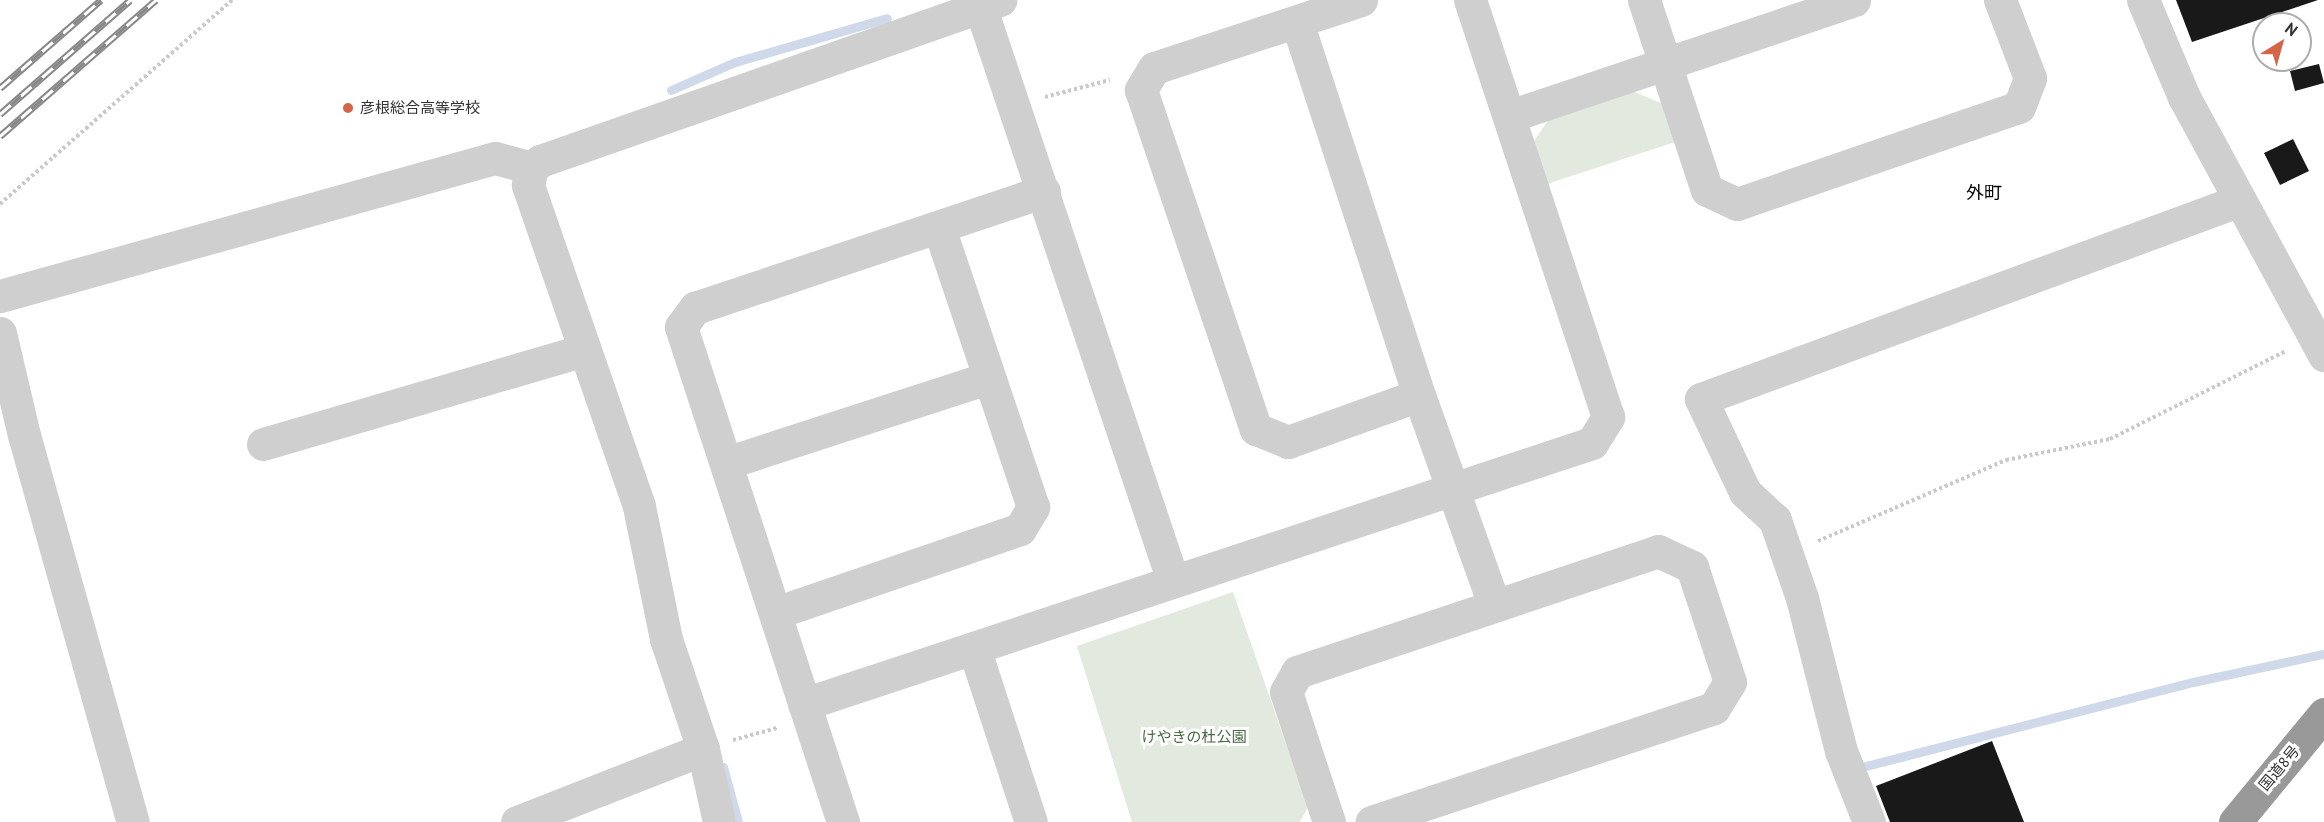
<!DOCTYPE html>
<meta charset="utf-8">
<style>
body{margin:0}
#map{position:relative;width:2324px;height:822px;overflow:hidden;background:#fff;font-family:"PT Sans","Noto Sans JP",sans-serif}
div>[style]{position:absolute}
.green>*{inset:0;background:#e2eadf}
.stream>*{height:9px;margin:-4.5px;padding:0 4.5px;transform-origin:4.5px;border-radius:4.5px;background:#d0d9ea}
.building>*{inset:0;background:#191919}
.path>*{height:4px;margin-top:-2px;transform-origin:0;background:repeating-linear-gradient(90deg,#c9c9c9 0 3px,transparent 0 6px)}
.street>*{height:33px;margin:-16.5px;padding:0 16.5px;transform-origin:16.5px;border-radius:16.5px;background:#cfcfcf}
.highway>*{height:33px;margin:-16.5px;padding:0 16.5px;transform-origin:16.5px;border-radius:16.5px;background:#999}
.rail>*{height:7px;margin-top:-3.5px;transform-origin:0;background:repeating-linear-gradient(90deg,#fff 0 14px,#878787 0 28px);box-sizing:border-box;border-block:2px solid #878787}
.dots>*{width:16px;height:16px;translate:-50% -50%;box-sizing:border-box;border:3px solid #fff;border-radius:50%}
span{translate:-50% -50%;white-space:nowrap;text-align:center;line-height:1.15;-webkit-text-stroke:6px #fff;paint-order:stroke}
.poi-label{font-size:15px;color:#323232}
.left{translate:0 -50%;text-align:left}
.park-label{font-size:15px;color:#4a6a43}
.street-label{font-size:15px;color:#323232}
.quarter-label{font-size:18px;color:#000}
.north{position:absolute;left:2252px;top:12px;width:60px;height:60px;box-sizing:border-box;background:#fff;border:2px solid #adadad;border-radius:50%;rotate:37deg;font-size:16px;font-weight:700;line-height:24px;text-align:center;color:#323232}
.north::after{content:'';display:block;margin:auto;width:21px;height:27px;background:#d66447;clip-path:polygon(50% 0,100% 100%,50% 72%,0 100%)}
</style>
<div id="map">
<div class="green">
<div style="clip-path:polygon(1632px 91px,1663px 104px,1678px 141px,1547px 184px,1532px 144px,1553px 113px)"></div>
<div style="clip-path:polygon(1233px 592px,1308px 807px,1300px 822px,1132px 822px,1077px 646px)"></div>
</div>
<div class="stream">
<div style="left:671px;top:90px;width:70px;rotate:-23.6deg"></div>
<div style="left:735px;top:62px;width:158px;rotate:-16.1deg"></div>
<div style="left:723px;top:767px;width:57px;rotate:74.7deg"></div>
<div style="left:1858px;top:768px;width:346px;rotate:-14.4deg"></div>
<div style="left:2193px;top:682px;width:132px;rotate:-12.2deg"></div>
</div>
<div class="building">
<div style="clip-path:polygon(2176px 0,2318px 0,2192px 42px)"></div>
<div style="clip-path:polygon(2319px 64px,2324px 83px,2295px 91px,2290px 71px)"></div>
<div style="clip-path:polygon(2293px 139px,2309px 171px,2280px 185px,2264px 153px)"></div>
<div style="clip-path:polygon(1992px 741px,2024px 822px,1890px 822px,1876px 786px)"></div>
</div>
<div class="path">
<div style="left:1045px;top:97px;width:67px;rotate:-14.7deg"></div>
<div style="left:0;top:204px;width:309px;rotate:-41.3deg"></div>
<div style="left:1818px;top:541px;width:205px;rotate:-23.3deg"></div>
<div style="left:2006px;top:460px;width:106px;rotate:-11.4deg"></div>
<div style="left:2110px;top:439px;width:195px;rotate:-26.6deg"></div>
<div style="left:733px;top:740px;width:46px;rotate:-15.3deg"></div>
</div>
<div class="street">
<div style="left:978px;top:0;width:613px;rotate:71.45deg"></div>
<div style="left:1361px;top:0;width:218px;rotate:161.8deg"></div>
<div style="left:1154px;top:68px;width:26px;rotate:121deg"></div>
<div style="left:1141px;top:90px;width:358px;rotate:71.3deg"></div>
<div style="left:1256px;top:429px;width:35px;rotate:22deg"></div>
<div style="left:1288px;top:442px;width:139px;rotate:-19.7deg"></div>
<div style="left:1644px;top:0;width:200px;rotate:71.7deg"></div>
<div style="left:1707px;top:190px;width:33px;rotate:25deg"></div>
<div style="left:1737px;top:204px;width:298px;rotate:-19deg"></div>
<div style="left:2019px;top:107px;width:31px;rotate:-69deg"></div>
<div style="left:2030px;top:78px;width:84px;rotate:-111deg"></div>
<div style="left:2143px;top:0;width:105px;rotate:67.1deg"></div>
<div style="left:2184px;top:97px;width:294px;rotate:61.5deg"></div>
<div style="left:1297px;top:22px;width:392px;rotate:71.9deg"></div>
<div style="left:1419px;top:395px;width:222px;rotate:70.3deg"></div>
<div style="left:1510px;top:116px;width:363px;rotate:-18.6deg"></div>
<div style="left:0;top:296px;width:514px;rotate:-15.58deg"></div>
<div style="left:495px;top:158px;width:38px;rotate:15deg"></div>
<div style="left:0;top:333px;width:105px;rotate:76.8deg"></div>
<div style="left:24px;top:435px;width:402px;rotate:74.3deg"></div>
<div style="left:263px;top:444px;width:335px;rotate:-16.3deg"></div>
<div style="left:726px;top:463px;width:274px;rotate:-18deg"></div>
<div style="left:775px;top:613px;width:259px;rotate:-18.9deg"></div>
<div style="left:1020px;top:529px;width:26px;rotate:-59deg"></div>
<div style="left:1033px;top:507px;width:295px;rotate:-108.6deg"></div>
<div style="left:974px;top:648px;width:183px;rotate:71.9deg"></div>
<div style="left:804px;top:704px;width:830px;rotate:-18.33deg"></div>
<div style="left:1592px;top:443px;width:31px;rotate:-58deg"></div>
<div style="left:1608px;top:417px;width:439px;rotate:-108.3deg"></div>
<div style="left:517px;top:822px;width:200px;rotate:-21.4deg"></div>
<div style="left:719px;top:822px;width:75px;rotate:-102.4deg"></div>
<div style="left:703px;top:749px;width:116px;rotate:-108.6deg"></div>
<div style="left:666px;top:639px;width:136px;rotate:-101.5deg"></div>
<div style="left:639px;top:506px;width:340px;rotate:-109.1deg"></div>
<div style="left:528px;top:185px;width:17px;rotate:-77deg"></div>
<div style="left:532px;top:168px;width:11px;rotate:-41deg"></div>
<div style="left:540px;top:161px;width:488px;rotate:-19.3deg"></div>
<div style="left:843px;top:822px;width:521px;rotate:-108.12deg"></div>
<div style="left:681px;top:327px;width:24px;rotate:-54deg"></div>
<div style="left:695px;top:308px;width:368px;rotate:-18.5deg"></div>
<div style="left:1329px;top:822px;width:137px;rotate:-108.3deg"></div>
<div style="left:1286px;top:692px;width:23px;rotate:-61deg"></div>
<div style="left:1297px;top:672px;width:381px;rotate:-18.5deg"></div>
<div style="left:1658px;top:551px;width:38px;rotate:25deg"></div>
<div style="left:1692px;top:567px;width:121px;rotate:71.7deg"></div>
<div style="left:1730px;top:682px;width:31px;rotate:122deg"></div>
<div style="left:1714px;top:708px;width:361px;rotate:161.6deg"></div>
<div style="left:1869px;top:822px;width:76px;rotate:-111.5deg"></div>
<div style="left:1841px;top:751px;width:158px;rotate:-104.3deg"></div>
<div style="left:1802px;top:598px;width:83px;rotate:-109.1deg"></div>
<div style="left:1775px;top:520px;width:41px;rotate:-137deg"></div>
<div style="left:1745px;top:492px;width:103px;rotate:-115.3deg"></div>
<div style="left:1701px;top:399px;width:572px;rotate:-20.24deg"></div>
</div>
<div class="highway">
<div style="left:2235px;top:822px;width:140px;rotate:-50.5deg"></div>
</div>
<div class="rail">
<div style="left:0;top:88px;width:134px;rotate:-41.1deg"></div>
<div style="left:0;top:114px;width:173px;rotate:-41.2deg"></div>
<div style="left:0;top:136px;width:207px;rotate:-41.1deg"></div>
</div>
<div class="dots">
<div style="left:348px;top:108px;background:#d66447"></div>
</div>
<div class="poi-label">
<span class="left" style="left:360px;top:108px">彦根総合高等学校</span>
</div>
<div class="park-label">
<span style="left:1194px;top:737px">けやきの杜公園</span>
</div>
<div class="street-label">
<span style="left:2279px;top:768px;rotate:-50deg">国道8号</span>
</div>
<div class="quarter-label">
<span style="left:1984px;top:193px">外町</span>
</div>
<div class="north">N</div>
</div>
